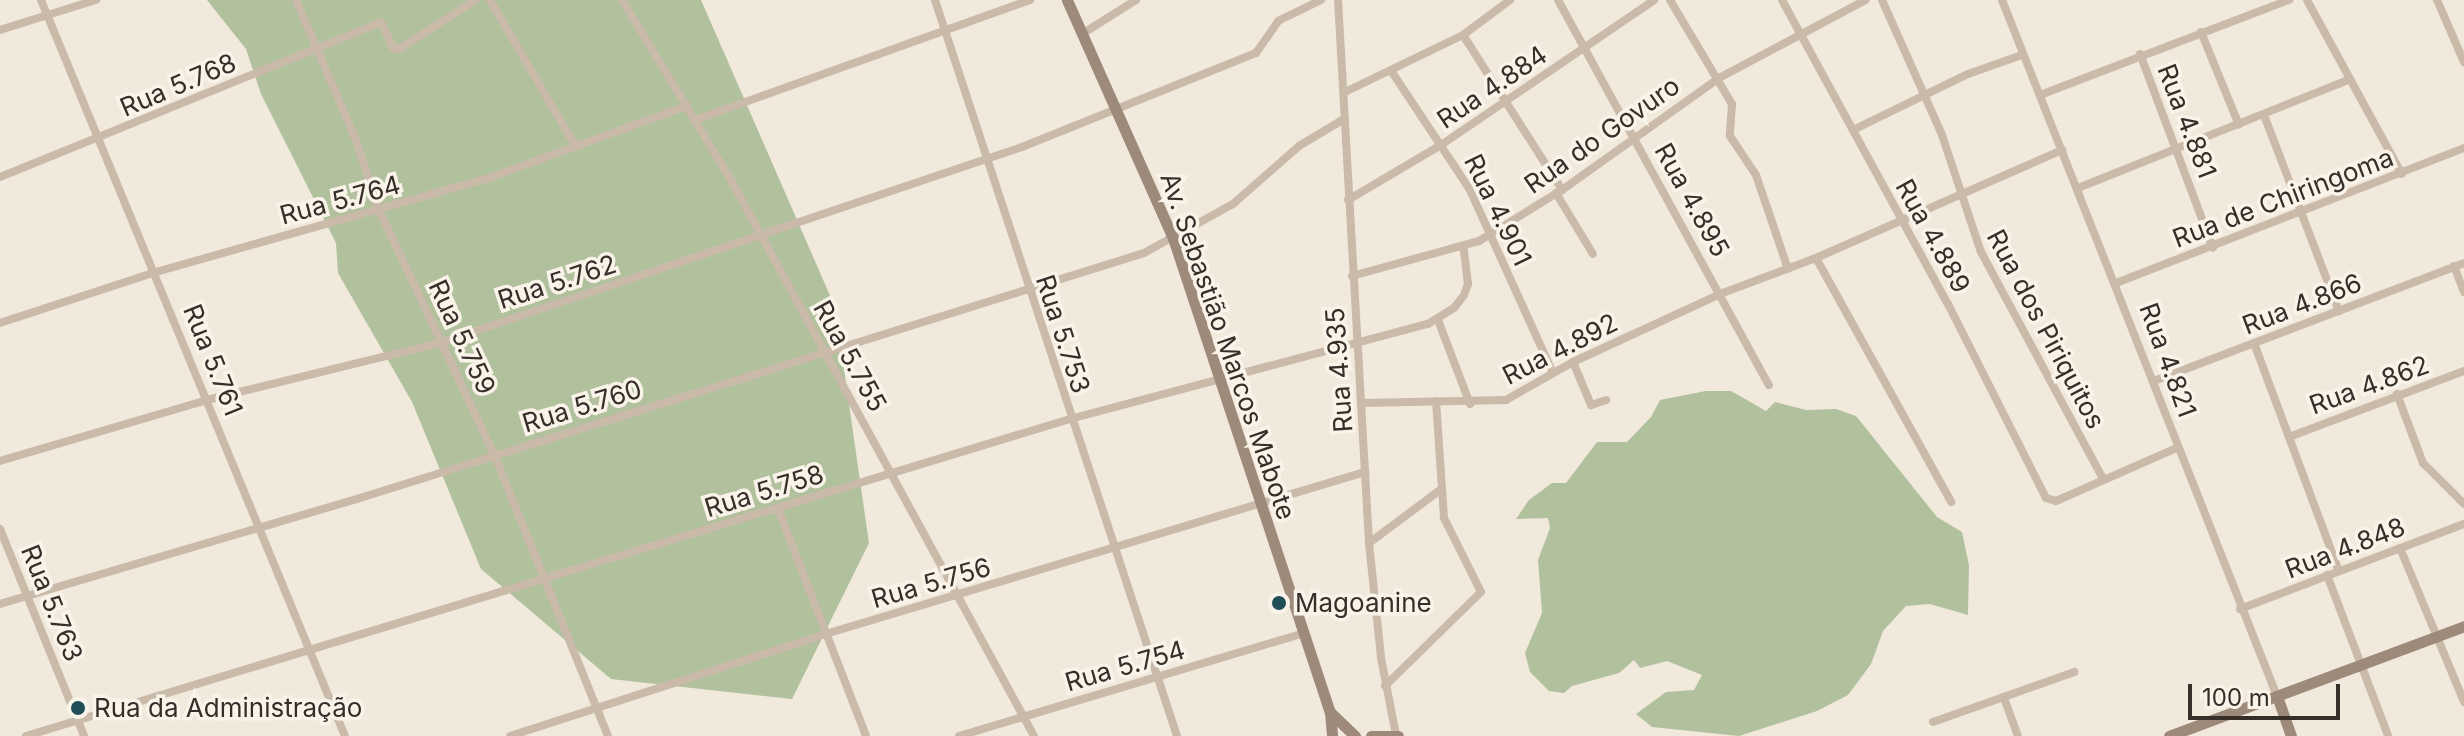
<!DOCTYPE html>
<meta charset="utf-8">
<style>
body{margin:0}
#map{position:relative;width:2464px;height:736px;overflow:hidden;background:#f1e9dc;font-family:Inter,sans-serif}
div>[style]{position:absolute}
.green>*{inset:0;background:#b1c09d}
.street>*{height:8px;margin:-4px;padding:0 4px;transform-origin:4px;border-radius:4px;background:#c9baa9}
.secondary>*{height:11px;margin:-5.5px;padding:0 5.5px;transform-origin:5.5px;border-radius:5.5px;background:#9d8a7a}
.dots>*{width:22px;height:22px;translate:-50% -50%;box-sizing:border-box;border:4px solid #f9f3e9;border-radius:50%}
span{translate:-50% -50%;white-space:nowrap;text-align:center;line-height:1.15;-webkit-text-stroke:7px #f9f3e9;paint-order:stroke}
.street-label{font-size:26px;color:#362e28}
.poi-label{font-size:26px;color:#362e28}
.left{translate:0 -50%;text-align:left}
.scale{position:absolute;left:2188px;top:684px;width:152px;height:36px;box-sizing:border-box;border:4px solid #362e28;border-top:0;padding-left:10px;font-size:24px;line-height:28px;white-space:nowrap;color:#362e28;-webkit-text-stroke:6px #f9f3e9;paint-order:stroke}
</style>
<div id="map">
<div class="green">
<div style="clip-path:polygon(207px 0,701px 0,835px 307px,869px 543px,792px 699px,611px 679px,481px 569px,412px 402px,338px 273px,336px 243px,261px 94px,246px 49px)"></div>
<div style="clip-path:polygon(1706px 391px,1731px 391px,1766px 411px,1775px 402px,1806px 410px,1836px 409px,1856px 416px,1937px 517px,1962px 532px,1969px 565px,1968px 615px,1930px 604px,1906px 606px,1883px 631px,1871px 664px,1848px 695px,1817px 711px,1739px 736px,1652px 727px,1636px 714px,1666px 692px,1694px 690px,1702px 675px,1667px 661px,1640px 668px,1634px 660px,1619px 673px,1572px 686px,1564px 693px,1549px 691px,1530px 672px,1525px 653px,1542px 613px,1538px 560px,1550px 528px,1548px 518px,1516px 519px,1529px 500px,1552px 483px,1566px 483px,1597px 442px,1627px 442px,1651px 417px,1660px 400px)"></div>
</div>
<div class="street">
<div style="left:41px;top:0;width:796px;rotate:67.56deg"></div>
<div style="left:296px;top:0;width:147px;rotate:66.8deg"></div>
<div style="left:354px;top:135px;width:79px;rotate:71.6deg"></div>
<div style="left:379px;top:210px;width:270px;rotate:64.8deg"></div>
<div style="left:494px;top:454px;width:304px;rotate:68deg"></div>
<div style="left:490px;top:0;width:170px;rotate:59.7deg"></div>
<div style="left:622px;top:0;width:210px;rotate:58.8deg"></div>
<div style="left:731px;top:180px;width:633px;rotate:61.41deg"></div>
<div style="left:935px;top:0;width:775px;rotate:71.8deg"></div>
<div style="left:1338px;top:0;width:544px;rotate:86.73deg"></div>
<div style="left:1369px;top:543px;width:116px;rotate:84deg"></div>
<div style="left:1381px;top:658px;width:78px;rotate:79deg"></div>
<div style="left:1558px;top:0;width:439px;rotate:61.3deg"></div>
<div style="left:1670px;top:0;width:121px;rotate:59.2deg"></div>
<div style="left:1732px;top:104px;width:32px;rotate:94deg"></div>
<div style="left:1730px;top:136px;width:47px;rotate:56.3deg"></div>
<div style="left:1756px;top:175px;width:99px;rotate:71.2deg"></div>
<div style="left:1782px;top:0;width:346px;rotate:61.4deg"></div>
<div style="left:1948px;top:304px;width:217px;rotate:63.2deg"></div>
<div style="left:2046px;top:498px;width:10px;rotate:17deg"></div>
<div style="left:2056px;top:501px;width:132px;rotate:-23.7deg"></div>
<div style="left:1882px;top:0;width:148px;rotate:66deg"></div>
<div style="left:1942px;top:135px;width:123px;rotate:71.6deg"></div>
<div style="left:1981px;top:252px;width:259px;rotate:61.7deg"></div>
<div style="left:2002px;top:0;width:748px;rotate:68.44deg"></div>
<div style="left:2307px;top:0;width:198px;rotate:61.4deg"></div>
<div style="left:2437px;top:0;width:68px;rotate:66.5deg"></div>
<div style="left:0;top:30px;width:101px;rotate:-17.4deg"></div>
<div style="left:2201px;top:32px;width:100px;rotate:67.8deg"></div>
<div style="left:1082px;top:34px;width:64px;rotate:-32.2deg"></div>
<div style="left:1463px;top:35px;width:184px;rotate:57.4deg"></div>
<div style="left:2140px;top:54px;width:207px;rotate:69.4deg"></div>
<div style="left:1392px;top:72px;width:141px;rotate:56.5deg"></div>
<div style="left:1470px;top:190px;width:201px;rotate:65.6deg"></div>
<div style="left:1345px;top:92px;width:131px;rotate:-25.8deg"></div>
<div style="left:1463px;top:35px;width:59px;rotate:-36.7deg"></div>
<div style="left:2040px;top:95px;width:267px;rotate:-20.9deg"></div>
<div style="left:2264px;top:115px;width:210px;rotate:69.1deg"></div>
<div style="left:695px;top:120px;width:356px;rotate:-19.7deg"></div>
<div style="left:1853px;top:130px;width:128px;rotate:-26deg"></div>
<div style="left:1968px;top:74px;width:57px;rotate:-19.4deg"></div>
<div style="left:0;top:177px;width:411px;rotate:-22.1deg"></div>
<div style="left:381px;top:22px;width:29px;rotate:65deg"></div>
<div style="left:393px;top:48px;width:6px;rotate:9deg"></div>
<div style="left:399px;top:49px;width:91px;rotate:-32.5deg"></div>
<div style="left:2078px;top:188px;width:293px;rotate:-21.8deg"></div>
<div style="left:1556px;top:193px;width:71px;rotate:58.8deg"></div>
<div style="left:1348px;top:200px;width:108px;rotate:-30.6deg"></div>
<div style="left:1441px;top:145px;width:258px;rotate:-34.2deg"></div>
<div style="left:1816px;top:258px;width:279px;rotate:61deg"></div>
<div style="left:2454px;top:266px;width:28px;rotate:69deg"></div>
<div style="left:1352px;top:276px;width:132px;rotate:-15.4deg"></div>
<div style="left:1479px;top:241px;width:97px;rotate:-31.6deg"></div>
<div style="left:1562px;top:190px;width:193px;rotate:-35.5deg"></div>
<div style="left:1719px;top:78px;width:166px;rotate:-28deg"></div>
<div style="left:2116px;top:283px;width:373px;rotate:-21.2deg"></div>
<div style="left:1438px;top:320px;width:90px;rotate:69.1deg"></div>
<div style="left:0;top:323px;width:164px;rotate:-18.1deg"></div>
<div style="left:156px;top:272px;width:346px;rotate:-15.8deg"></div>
<div style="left:489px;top:178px;width:211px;rotate:-20deg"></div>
<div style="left:2254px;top:343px;width:243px;rotate:69.6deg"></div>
<div style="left:1573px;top:362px;width:47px;rotate:67.3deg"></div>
<div style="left:1591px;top:405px;width:16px;rotate:-18deg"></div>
<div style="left:2154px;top:381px;width:332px;rotate:-20.8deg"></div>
<div style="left:2397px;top:394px;width:74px;rotate:69.4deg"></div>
<div style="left:2423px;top:463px;width:58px;rotate:45deg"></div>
<div style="left:1362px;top:403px;width:144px;rotate:-1.2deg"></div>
<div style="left:1506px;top:400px;width:77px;rotate:-29.6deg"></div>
<div style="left:1573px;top:362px;width:162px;rotate:-24.8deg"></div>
<div style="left:1720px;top:294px;width:103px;rotate:-20.6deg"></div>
<div style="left:1816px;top:258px;width:269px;rotate:-23.7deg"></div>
<div style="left:2289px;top:437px;width:187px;rotate:-20.7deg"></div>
<div style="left:0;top:461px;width:216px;rotate:-16.4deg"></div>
<div style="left:207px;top:400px;width:243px;rotate:-13.8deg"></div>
<div style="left:443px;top:342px;width:611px;rotate:-18.61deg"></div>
<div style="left:1022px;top:147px;width:252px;rotate:-21.9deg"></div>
<div style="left:1256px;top:53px;width:39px;rotate:-55deg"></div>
<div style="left:1278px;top:21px;width:48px;rotate:-26deg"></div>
<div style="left:778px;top:509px;width:243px;rotate:68.8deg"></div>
<div style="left:0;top:529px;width:223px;rotate:67.9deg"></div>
<div style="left:1369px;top:543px;width:89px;rotate:-36.7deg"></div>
<div style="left:2400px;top:548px;width:167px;rotate:67.4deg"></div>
<div style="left:2327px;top:575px;width:172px;rotate:69.2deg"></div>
<div style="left:0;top:604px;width:375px;rotate:-16.4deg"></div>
<div style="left:360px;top:498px;width:821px;rotate:-17.35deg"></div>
<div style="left:1144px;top:253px;width:102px;rotate:-28.8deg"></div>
<div style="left:1233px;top:204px;width:88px;rotate:-41.3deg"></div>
<div style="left:1299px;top:146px;width:52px;rotate:-31deg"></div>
<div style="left:2240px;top:609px;width:240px;rotate:-20.8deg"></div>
<div style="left:1385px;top:686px;width:134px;rotate:-44.4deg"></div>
<div style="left:1481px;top:592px;width:83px;rotate:-116.6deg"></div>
<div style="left:1444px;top:518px;width:117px;rotate:-93.9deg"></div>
<div style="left:2004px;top:698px;width:40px;rotate:69.8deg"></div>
<div style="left:1933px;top:722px;width:150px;rotate:-19.5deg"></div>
<div style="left:26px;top:736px;width:1091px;rotate:-16.89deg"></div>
<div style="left:1070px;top:419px;width:370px;rotate:-14.9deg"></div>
<div style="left:1428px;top:324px;width:31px;rotate:-32deg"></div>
<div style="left:1454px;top:308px;width:16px;rotate:-52deg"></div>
<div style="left:1464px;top:295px;width:12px;rotate:-70deg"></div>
<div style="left:1468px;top:284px;width:35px;rotate:-97deg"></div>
<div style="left:510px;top:736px;width:335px;rotate:-17.9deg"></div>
<div style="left:829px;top:633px;width:560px;rotate:-16.72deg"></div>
<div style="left:959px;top:736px;width:358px;rotate:-16.6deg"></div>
</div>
<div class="secondary">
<div style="left:1067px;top:0;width:261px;rotate:66deg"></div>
<div style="left:1173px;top:238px;width:499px;rotate:71.7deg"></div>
<div style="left:1330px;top:712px;width:24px;rotate:85deg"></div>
<div style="left:2277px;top:696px;width:42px;rotate:70.7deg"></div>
<div style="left:1330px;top:712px;width:35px;rotate:44deg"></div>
<div style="left:1371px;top:736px;width:27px"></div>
<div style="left:2169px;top:736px;width:315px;rotate:-20.4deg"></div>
</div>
<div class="dots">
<div style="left:1279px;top:603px;background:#1f4e57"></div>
<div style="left:78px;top:708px;background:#1f4e57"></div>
</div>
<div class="street-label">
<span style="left:178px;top:85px;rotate:-23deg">Rua 5.768</span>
<span style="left:1492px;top:87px;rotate:-34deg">Rua 4.884</span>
<span style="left:2187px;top:121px;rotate:69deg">Rua 4.881</span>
<span style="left:1602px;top:135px;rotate:-35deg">Rua do Govuro</span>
<span style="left:2283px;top:198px;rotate:-21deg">Rua de Chiringoma</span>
<span style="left:340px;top:200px;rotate:-15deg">Rua 5.764</span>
<span style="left:1692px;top:200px;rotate:61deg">Rua 4.895</span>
<span style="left:1498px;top:210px;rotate:64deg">Rua 4.901</span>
<span style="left:1933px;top:236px;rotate:61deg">Rua 4.889</span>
<span style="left:557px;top:282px;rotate:-18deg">Rua 5.762</span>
<span style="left:2302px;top:304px;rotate:-21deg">Rua 4.866</span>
<span style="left:2046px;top:329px;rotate:62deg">Rua dos Piriquitos</span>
<span style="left:1063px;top:334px;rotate:72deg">Rua 5.753</span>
<span style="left:462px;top:337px;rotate:65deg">Rua 5.759</span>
<span style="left:1228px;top:346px;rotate:71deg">Av. Sebastião Marcos Mabote</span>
<span style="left:1560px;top:349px;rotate:-27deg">Rua 4.892</span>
<span style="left:850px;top:356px;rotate:61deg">Rua 5.755</span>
<span style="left:213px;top:360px;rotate:68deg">Rua 5.761</span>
<span style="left:2168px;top:360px;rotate:70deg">Rua 4.821</span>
<span style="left:1339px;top:370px;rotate:-94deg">Rua 4.935</span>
<span style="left:2369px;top:385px;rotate:-20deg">Rua 4.862</span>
<span style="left:582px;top:406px;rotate:-17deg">Rua 5.760</span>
<span style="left:764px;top:491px;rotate:-17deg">Rua 5.758</span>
<span style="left:2345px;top:548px;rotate:-21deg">Rua 4.848</span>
<span style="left:931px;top:583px;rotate:-16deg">Rua 5.756</span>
<span style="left:52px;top:603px;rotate:68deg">Rua 5.763</span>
<span style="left:1125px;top:666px;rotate:-16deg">Rua 5.754</span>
</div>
<div class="poi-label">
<span class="left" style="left:1295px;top:603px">Magoanine</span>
<span class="left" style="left:94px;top:708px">Rua da Administração</span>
</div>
<div class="scale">100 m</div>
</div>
